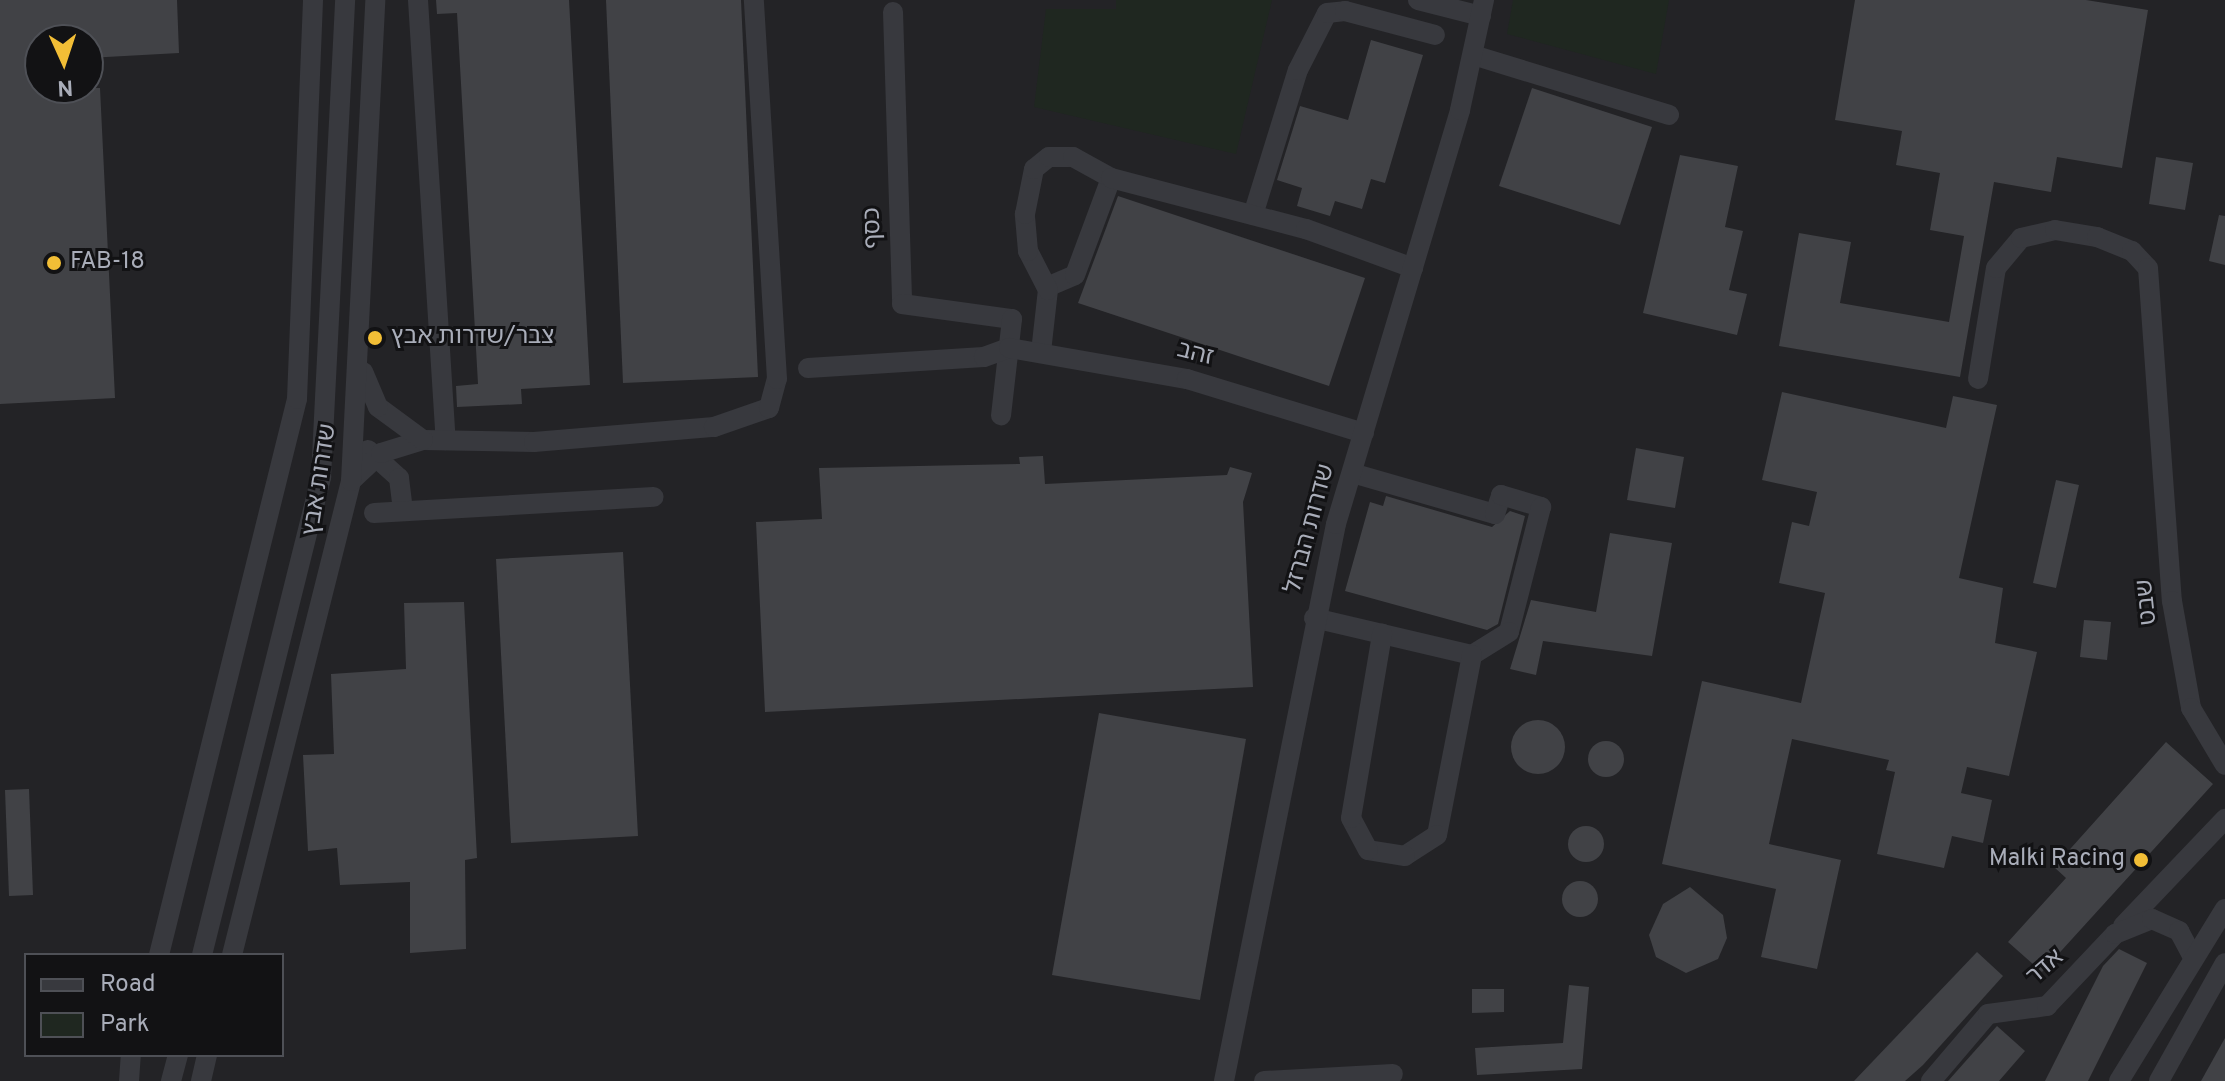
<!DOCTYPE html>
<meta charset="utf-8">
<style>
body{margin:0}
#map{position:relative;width:2225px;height:1081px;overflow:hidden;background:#171719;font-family:Overpass,"Noto Sans Hebrew",sans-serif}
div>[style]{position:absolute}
.built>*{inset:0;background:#232326}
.green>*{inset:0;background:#1f2720}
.building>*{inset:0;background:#414246}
.round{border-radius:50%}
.minor>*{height:20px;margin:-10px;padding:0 10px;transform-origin:10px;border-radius:10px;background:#38393e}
.dots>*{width:22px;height:22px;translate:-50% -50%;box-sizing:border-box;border:4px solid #121214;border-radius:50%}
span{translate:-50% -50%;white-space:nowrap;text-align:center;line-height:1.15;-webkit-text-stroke:6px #121214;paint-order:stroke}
.street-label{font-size:24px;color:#a9adb9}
.poi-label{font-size:24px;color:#a9adb9}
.left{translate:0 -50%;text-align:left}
.right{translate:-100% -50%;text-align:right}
.legend{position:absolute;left:24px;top:953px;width:260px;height:104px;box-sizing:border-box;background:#121214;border:2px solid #4e5056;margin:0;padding:10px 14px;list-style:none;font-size:24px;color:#a9adb9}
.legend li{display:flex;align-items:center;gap:16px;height:40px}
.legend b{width:40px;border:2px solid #4e5056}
.north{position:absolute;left:24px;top:24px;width:80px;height:80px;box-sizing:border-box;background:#121214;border:2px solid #4e5056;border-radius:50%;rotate:177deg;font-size:22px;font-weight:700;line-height:32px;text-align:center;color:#a9adb9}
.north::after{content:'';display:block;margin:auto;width:28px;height:36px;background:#f2be36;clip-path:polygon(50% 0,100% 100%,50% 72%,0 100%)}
</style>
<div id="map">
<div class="built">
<div style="clip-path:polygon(evenodd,0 0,2225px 0,2225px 1081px,0 1081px,0 0,40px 40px,88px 40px,88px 88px,40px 88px,40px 40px,0 0,26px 955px,282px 955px,282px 1055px,26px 1055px,26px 955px)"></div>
</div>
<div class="green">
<div style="clip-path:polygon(1116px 0,1272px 0,1236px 154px,1034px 107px,1046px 9px,1116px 9px)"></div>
<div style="clip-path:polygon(1513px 0,1669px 0,1656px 74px,1507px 34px)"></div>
</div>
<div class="building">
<div style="clip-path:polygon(0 0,177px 0,179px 53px,88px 58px,88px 40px,40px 40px,40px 88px,100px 88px,115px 398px,0 404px)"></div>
<div style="clip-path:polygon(436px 0,569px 0,590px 385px,521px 389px,522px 404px,457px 407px,456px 386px,478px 384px,457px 13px,437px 14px)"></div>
<div style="clip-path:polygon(606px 0,741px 0,758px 377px,623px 383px)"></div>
<div style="clip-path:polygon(1855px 0,2086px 0,2148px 10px,2122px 168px,2057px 157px,2051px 192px,1994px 182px,1960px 377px,1779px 346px,1799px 233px,1851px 242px,1840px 303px,1949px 322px,1964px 236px,1930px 230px,1940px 173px,1896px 165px,1902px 131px,1835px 120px)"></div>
<div style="clip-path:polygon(1371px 40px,1423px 55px,1385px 183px,1371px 179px,1362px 209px,1335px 201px,1330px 216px,1297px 206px,1302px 188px,1277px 180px,1300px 106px,1348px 120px)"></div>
<div style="clip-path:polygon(1532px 88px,1652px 127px,1620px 225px,1499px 186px)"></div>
<div style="clip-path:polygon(1680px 155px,1738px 166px,1725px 227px,1743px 231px,1729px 290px,1747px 294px,1737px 335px,1643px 313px)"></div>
<div style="clip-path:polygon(2156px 157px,2193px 163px,2185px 210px,2149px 204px)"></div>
<div style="clip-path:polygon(1118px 196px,1365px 278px,1329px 386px,1078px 303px)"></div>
<div style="clip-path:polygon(2219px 215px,2225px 216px,2225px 265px,2209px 261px)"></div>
<div style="clip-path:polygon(1782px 392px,1946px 428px,1953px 396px,1997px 405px,1959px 578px,2003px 588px,1995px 643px,2037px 652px,2009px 776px,1967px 767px,1961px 793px,1992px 800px,1983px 843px,1952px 836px,1944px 868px,1877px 854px,1895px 772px,1886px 770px,1889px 760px,1792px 739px,1769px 844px,1841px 860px,1817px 969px,1761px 957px,1776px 889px,1662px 864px,1702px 681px,1801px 703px,1825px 593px,1779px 583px,1792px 522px,1809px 526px,1817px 492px,1762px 480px)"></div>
<div style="clip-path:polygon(1636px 448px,1684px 457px,1675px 508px,1627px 500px)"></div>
<div style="clip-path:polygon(1043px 456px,1045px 484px,1227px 475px,1230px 467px,1252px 473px,1243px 502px,1253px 687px,765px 712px,756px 522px,822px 519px,819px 468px,1020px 464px,1019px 457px)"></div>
<div style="clip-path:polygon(2056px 480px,2079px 485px,2056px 588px,2033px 583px)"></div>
<div style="clip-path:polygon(1386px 496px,1492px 527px,1510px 511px,1525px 516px,1498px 624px,1487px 630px,1345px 591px,1370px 502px,1383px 506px)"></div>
<div style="clip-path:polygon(1610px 533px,1672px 543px,1652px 656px,1543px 641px,1536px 675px,1510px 669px,1531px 600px,1596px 612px)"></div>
<div style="clip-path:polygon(623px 552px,638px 836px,511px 843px,496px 559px)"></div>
<div style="clip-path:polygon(464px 602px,477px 858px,465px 860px,466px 949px,410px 953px,410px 882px,340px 885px,337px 848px,308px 851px,303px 755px,334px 754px,331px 674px,406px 669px,404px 603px)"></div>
<div style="clip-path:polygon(2084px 620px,2111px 622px,2107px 660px,2080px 657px)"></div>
<div style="clip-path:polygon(1099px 713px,1246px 739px,1200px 1000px,1052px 975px)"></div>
<div class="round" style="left:1511px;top:720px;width:54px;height:54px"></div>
<div class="round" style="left:1588px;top:741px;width:36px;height:36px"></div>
<div style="clip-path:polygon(2166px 742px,2213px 784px,2042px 972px,2008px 942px,2066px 878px,2054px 867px)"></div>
<div style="clip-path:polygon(29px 789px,33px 895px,9px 896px,5px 790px)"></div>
<div class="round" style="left:1568px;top:826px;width:36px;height:36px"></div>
<div class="round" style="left:1562px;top:881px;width:36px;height:36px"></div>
<div style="clip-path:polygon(1690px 887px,1723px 915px,1727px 938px,1718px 959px,1686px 973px,1656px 957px,1649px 935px,1663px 904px)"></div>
<div style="clip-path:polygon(2119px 949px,2147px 963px,2088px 1081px,2045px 1081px,2103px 966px)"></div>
<div style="clip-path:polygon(1977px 952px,2003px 976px,1923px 1065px,1905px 1081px,1854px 1081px)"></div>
<div style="clip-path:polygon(1569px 985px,1589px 987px,1582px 1069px,1477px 1075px,1475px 1048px,1563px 1043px)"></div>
<div style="clip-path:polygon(1472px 989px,1504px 989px,1504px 1012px,1472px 1013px)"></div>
<div style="clip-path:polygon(1997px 1026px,2025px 1051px,1999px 1081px,1948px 1081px)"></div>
<div style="clip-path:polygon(2225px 1038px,2225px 1081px,2201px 1081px)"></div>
</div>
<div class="minor">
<div style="left:418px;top:0;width:441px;rotate:86.4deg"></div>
<div style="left:1418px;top:0;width:65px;rotate:14.3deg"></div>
<div style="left:893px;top:12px;width:292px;rotate:88.2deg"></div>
<div style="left:902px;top:304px;width:111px;rotate:7.8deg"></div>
<div style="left:1012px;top:319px;width:97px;rotate:96.5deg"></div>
<div style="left:1473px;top:55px;width:205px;rotate:17deg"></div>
<div style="left:1253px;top:215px;width:152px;rotate:-72.8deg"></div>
<div style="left:1298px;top:70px;width:64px;rotate:-63deg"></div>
<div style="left:1327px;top:13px;width:18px;rotate:-6deg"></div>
<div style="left:1345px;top:11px;width:93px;rotate:14.9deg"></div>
<div style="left:1047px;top:287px;width:30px;rotate:-23deg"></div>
<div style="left:1075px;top:275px;width:103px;rotate:-69.6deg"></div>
<div style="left:1041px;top:352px;width:62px;rotate:-83.6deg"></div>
<div style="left:1048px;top:290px;width:44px;rotate:-117.1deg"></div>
<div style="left:1028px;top:251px;width:37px;rotate:-95deg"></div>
<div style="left:1025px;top:214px;width:46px;rotate:-78.7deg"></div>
<div style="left:1034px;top:169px;width:19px;rotate:-39deg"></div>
<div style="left:1049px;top:157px;width:24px"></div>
<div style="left:1073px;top:157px;width:43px;rotate:28.9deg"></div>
<div style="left:1111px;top:178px;width:202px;rotate:14.7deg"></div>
<div style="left:1306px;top:229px;width:114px;rotate:20deg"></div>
<div style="left:808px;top:368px;width:176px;rotate:-3.6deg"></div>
<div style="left:984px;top:357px;width:27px;rotate:-20deg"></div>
<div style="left:1009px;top:348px;width:181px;rotate:9.9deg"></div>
<div style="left:1187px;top:379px;width:185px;rotate:17deg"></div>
<div style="left:1978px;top:379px;width:112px;rotate:-80.8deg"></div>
<div style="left:1996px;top:268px;width:39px;rotate:-50deg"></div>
<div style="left:2021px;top:238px;width:35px;rotate:-13deg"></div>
<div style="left:2055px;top:230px;width:43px;rotate:9.5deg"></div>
<div style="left:2097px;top:237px;width:38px;rotate:22deg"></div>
<div style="left:2132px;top:251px;width:23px;rotate:47deg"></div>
<div style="left:2148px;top:268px;width:334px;rotate:85.9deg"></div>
<div style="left:2172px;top:601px;width:109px;rotate:79.9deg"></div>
<div style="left:2191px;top:708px;width:66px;rotate:59.2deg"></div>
<div style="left:423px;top:440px;width:111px;rotate:1deg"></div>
<div style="left:534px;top:442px;width:181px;rotate:-4.8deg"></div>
<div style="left:714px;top:427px;width:58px;rotate:-19.1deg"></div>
<div style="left:769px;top:408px;width:30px;rotate:-75deg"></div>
<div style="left:777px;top:379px;width:380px;rotate:-93.5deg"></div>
<div style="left:368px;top:450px;width:42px;rotate:42.1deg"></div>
<div style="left:399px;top:478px;width:33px;rotate:83deg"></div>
<div style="left:1352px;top:473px;width:149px;rotate:16deg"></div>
<div style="left:1495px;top:514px;width:20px;rotate:-72deg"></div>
<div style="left:1501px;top:495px;width:42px;rotate:16.7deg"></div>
<div style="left:1541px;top:507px;width:129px;rotate:104.4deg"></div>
<div style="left:1509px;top:632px;width:44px;rotate:148.1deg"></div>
<div style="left:351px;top:481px;width:41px;rotate:-43deg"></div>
<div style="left:381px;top:453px;width:44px;rotate:-17.2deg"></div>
<div style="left:423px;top:440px;width:56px;rotate:-143.7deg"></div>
<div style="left:378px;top:407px;width:38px;rotate:-113deg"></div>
<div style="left:374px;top:513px;width:280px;rotate:-3.3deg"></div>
<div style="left:1314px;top:618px;width:162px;rotate:13.2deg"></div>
<div style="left:1472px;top:655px;width:183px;rotate:101deg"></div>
<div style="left:1437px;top:835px;width:38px;rotate:147deg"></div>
<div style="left:1405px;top:856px;width:37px;rotate:-171deg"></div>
<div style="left:1368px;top:850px;width:36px;rotate:-118deg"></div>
<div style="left:1351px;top:818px;width:187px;rotate:-80.4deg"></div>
<div style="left:2123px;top:926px;width:148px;rotate:-46.4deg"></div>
<div style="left:159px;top:955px;width:573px;rotate:-76.06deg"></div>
<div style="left:297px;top:399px;width:399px;rotate:-87.7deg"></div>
<div style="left:202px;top:955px;width:493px;rotate:-76deg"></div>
<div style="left:321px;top:477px;width:478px;rotate:-87.1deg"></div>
<div style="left:232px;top:955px;width:489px;rotate:-75.9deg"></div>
<div style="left:351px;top:481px;width:482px;rotate:-87.1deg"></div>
<div style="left:129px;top:1081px;width:26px;rotate:-86deg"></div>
<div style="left:171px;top:1081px;width:27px;rotate:-75deg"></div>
<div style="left:201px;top:1081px;width:27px;rotate:-77deg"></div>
<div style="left:1224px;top:1081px;width:568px;rotate:-78.63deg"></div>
<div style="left:1336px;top:524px;width:432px;rotate:-73.3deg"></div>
<div style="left:1460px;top:110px;width:113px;rotate:-77.7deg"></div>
<div style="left:1264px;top:1081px;width:129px;rotate:-3.1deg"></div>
<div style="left:1931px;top:1081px;width:88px;rotate:-49.6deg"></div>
<div style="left:1988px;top:1014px;width:60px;rotate:-7.7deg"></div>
<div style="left:2047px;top:1006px;width:99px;rotate:-46.6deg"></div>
<div style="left:2115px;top:934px;width:40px;rotate:-22deg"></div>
<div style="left:2152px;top:919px;width:30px;rotate:24deg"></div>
<div style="left:2179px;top:931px;width:27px;rotate:62deg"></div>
<div style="left:2119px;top:1081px;width:202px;rotate:-58.4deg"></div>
<div style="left:2159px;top:1081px;width:135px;rotate:-60.8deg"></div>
</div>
<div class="dots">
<div style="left:54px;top:263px;background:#f2be36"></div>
<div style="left:375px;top:338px;background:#f2be36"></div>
<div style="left:2141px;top:860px;background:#f2be36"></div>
</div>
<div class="street-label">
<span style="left:874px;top:228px;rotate:-92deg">כסף</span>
<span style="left:1195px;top:355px;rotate:14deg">זהב</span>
<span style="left:321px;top:480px;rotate:-81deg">שדרות אבץ</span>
<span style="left:1311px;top:529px;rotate:-75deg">שדרות הברזל</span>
<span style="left:2148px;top:602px;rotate:-96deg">שבט</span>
<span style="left:2046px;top:968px;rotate:-41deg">אדר</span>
</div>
<div class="poi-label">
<span class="left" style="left:70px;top:263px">FAB-18</span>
<span class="left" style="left:391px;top:338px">צבר/שדרות אבץ</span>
<span class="right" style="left:2125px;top:860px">Malki Racing</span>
</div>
<ul class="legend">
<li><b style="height:10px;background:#38393e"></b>Road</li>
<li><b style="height:22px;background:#1f2720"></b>Park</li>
</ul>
<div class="north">N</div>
</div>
